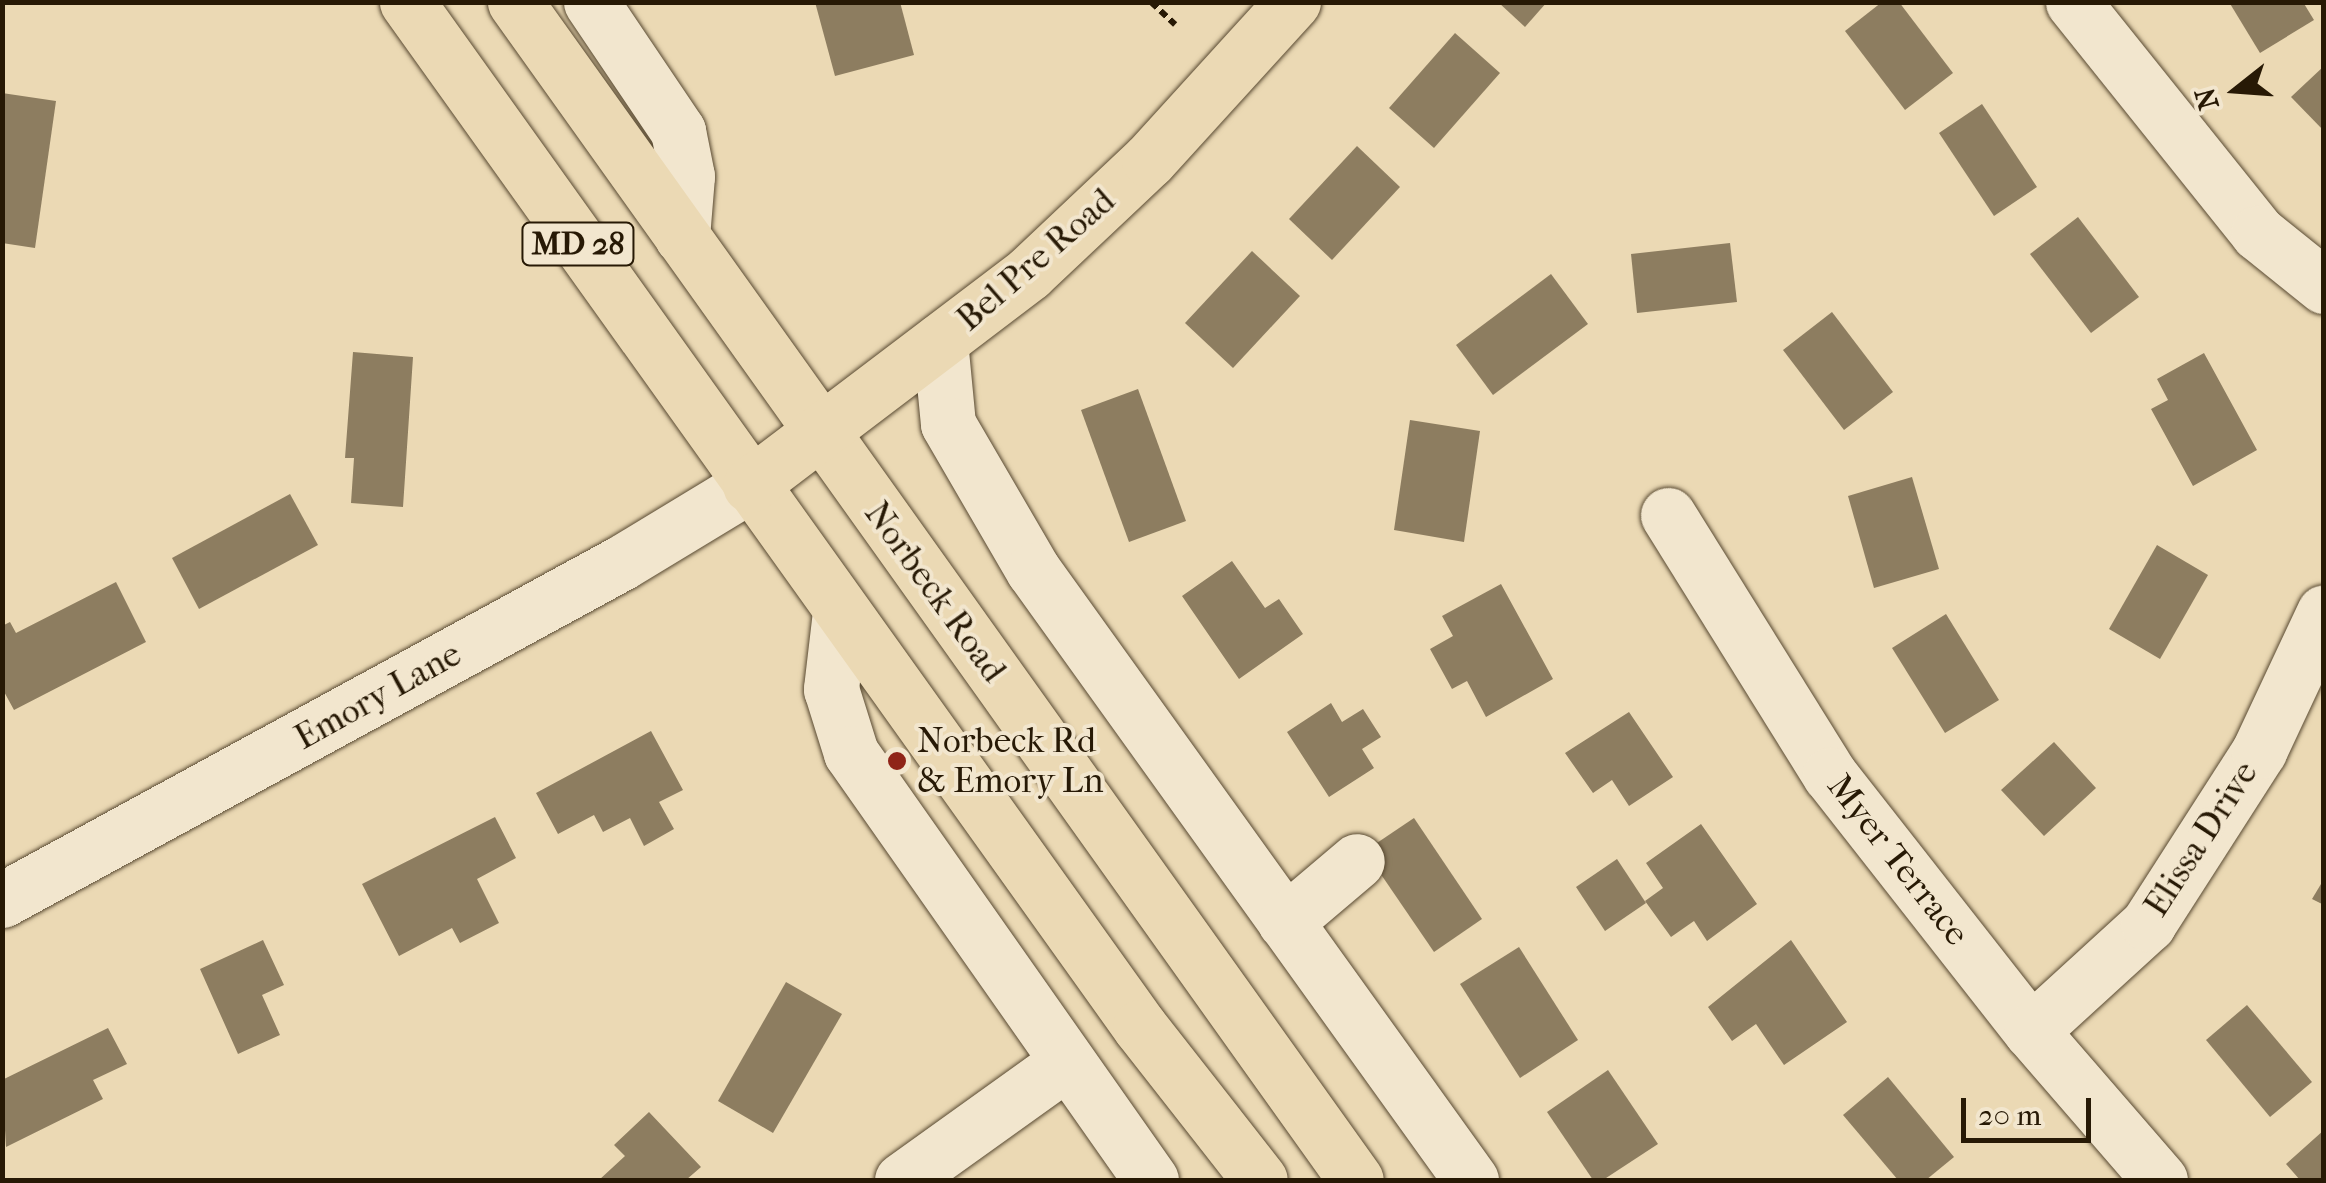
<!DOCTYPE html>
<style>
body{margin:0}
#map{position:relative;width:2326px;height:1183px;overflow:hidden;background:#ebd9b4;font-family:"IM FELL French Canon",serif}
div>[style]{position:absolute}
.building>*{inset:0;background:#8d7d60}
.path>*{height:6px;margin-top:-3px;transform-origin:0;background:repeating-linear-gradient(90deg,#271905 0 8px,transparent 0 13px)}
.roads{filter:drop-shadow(0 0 2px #584931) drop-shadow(0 0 2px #584931)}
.minor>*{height:55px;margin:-27.5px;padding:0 27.5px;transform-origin:27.5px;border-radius:27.5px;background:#f2e6ce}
.major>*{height:55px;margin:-27.5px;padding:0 27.5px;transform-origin:27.5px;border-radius:27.5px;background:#ebd9b4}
.dots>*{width:28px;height:28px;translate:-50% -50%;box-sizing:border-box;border:5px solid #f2e6ce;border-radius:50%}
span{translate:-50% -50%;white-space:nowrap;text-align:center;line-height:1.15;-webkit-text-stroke:8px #f2e6ce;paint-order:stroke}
.shield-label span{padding:2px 8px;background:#f2e6ce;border:2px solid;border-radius:8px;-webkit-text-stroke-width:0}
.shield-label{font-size:32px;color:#271905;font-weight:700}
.street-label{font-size:35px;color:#271905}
.poi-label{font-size:35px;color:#271905}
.left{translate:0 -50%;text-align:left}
.frame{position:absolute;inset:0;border:5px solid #271905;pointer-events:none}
.north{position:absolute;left:2186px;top:40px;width:100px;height:100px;-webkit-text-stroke:8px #f2e6ce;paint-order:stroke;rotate:253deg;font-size:28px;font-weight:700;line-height:40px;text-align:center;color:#271905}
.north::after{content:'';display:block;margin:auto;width:35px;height:45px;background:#271905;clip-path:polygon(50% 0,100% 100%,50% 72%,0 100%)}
.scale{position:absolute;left:1961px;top:1098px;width:130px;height:45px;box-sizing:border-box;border:5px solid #271905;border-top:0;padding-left:12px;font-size:30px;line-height:35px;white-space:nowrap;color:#271905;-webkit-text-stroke:8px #f2e6ce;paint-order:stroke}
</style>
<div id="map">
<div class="building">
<div style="clip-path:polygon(815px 2px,900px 2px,914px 55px,835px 76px)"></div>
<div style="clip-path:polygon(1498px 2px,1547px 2px,1525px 27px)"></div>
<div style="clip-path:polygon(1882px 2px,1899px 2px,1953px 73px,1905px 110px,1845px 31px)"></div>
<div style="clip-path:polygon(2229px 2px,2303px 2px,2314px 20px,2260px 53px)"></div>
<div style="clip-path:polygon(1455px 33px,1500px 73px,1434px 148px,1389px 108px)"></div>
<div style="clip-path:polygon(2324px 66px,2324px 131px,2291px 97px)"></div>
<div style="clip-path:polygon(2px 93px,56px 101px,35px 248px,2px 243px)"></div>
<div style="clip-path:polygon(1982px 104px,2037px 187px,1994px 216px,1939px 133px)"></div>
<div style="clip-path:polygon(1357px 146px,1400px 187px,1332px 260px,1289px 219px)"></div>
<div style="clip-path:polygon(2078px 217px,2139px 297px,2091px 333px,2030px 254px)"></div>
<div style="clip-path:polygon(1730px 243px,1737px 302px,1637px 313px,1631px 254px)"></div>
<div style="clip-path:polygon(1252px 251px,1300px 296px,1233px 368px,1185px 323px)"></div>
<div style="clip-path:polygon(1551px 274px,1588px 324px,1493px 395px,1456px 345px)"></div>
<div style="clip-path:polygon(1832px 312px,1893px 392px,1844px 430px,1783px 350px)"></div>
<div style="clip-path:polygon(353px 352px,413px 357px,403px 507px,351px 503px,354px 458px,345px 458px)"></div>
<div style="clip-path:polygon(2204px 353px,2257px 450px,2193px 486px,2151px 409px,2168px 400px,2157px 379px)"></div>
<div style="clip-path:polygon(1138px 389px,1186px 521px,1129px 542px,1081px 410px)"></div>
<div style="clip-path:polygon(1410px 420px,1480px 431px,1464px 542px,1394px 530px)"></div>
<div style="clip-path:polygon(1912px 477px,1939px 569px,1874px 588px,1848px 496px)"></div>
<div style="clip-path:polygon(290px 494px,318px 545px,199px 609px,172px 558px)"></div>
<div style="clip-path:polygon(2157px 545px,2208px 575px,2160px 659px,2109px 629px)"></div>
<div style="clip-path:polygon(1232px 561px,1265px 608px,1279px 599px,1303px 634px,1239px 679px,1182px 596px)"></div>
<div style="clip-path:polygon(116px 582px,146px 642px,14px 710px,2px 688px,2px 626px,10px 622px,16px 633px)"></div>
<div style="clip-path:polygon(1501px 584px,1553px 679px,1486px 717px,1467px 681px,1452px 689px,1430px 649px,1453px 636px,1442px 616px)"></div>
<div style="clip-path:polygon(1946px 614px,1999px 700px,1945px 733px,1892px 648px)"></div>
<div style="clip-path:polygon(1331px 703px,1342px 722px,1363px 709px,1381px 737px,1362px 749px,1374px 768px,1329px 797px,1287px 732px)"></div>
<div style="clip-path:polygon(1629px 712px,1673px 777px,1629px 806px,1612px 780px,1593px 793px,1565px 753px)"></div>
<div style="clip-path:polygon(651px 731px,683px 790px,659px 802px,674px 829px,644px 846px,630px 818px,603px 832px,594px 815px,558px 834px,536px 793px)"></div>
<div style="clip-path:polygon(2054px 742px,2096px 788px,2044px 836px,2001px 790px)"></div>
<div style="clip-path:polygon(495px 817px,516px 858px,477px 879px,499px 923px,460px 943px,452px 928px,399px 956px,362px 884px)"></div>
<div style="clip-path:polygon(1414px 818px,1482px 919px,1434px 952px,1365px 851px)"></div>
<div style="clip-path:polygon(1701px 824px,1757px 904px,1707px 941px,1694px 921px,1671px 937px,1645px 901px,1663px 888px,1646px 863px)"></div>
<div style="clip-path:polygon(1617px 859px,1646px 903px,1605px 931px,1576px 887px)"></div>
<div style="clip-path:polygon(2324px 879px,2324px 905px,2312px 899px)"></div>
<div style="clip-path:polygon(263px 940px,284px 985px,262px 995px,280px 1035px,238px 1054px,200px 969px)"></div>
<div style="clip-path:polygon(1791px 940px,1847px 1022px,1784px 1065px,1756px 1024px,1732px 1041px,1708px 1007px)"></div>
<div style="clip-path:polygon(1519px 947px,1578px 1040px,1520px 1078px,1460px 984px)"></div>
<div style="clip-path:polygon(786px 982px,842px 1014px,773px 1133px,718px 1101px)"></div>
<div style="clip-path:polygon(2247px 1005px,2312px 1082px,2270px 1117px,2206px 1040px)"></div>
<div style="clip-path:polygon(108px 1028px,127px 1064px,93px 1080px,103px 1099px,6px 1147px,2px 1080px)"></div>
<div style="clip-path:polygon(1608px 1070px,1658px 1144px,1603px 1180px,1593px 1180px,1547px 1112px)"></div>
<div style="clip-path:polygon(1888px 1077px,1954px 1157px,1926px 1180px,1898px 1180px,1843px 1115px)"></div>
<div style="clip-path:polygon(649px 1112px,701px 1167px,686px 1180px,599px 1180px,625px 1156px,614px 1145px)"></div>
<div style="clip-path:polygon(2324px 1130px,2324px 1180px,2300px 1180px,2286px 1164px)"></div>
</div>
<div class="path">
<div style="left:1151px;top:2px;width:33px;rotate:43deg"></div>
</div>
<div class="roads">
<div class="minor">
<div style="left:591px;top:2px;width:156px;rotate:56deg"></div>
<div style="left:678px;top:131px;width:46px;rotate:78.7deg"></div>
<div style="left:687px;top:176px;width:61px;rotate:94.7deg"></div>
<div style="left:2073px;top:2px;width:296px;rotate:51.3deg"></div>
<div style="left:2258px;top:233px;width:85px;rotate:38.8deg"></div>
<div style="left:940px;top:341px;width:83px;rotate:84.5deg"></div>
<div style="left:948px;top:424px;width:169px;rotate:59.8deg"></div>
<div style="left:1033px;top:570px;width:751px;rotate:54.32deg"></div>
<div style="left:1668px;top:515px;width:306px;rotate:58.1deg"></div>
<div style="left:1830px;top:775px;width:325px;rotate:51.9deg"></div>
<div style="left:2031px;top:1031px;width:197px;rotate:49.1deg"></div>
<div style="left:840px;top:612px;width:78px;rotate:96.7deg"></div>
<div style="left:831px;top:689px;width:67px;rotate:72.6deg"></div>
<div style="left:851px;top:753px;width:522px;rotate:54.91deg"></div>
<div style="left:2px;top:900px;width:705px;rotate:-28.57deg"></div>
<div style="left:621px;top:563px;width:151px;rotate:-31.2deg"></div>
<div style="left:1285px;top:922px;width:94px;rotate:-40.3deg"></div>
<div style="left:2031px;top:1031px;width:159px;rotate:-42.4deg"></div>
<div style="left:2148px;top:924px;width:206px;rotate:-57.3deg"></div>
<div style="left:2259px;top:751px;width:153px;rotate:-64.9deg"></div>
<div style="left:902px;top:1180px;width:199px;rotate:-35.6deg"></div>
</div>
<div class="major">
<div style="left:407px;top:2px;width:1260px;rotate:54.43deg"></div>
<div style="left:1140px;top:1027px;width:194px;rotate:51.9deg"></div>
<div style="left:515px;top:2px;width:1447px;rotate:54.48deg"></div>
<div style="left:750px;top:485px;width:350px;rotate:-37.2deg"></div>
<div style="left:1029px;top:273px;width:165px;rotate:-43.3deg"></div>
<div style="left:1149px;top:160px;width:214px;rotate:-47.7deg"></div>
</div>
</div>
<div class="dots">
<div style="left:897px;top:761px;background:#8f2418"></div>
</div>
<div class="shield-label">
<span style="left:578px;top:244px">MD 28</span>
</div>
<div class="street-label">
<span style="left:1036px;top:260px;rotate:-41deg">Bel Pre Road</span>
<span style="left:935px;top:592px;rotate:54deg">Norbeck Road</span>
<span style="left:378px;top:696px;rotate:-29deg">Emory Lane</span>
<span style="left:2201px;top:839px;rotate:-57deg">Elissa Drive</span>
<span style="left:1898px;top:860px;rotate:52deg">Myer Terrace</span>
</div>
<div class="poi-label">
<span class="left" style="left:917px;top:761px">Norbeck Rd<br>&amp; Emory Ln</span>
</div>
<div class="frame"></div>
<div class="north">N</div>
<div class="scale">20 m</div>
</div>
